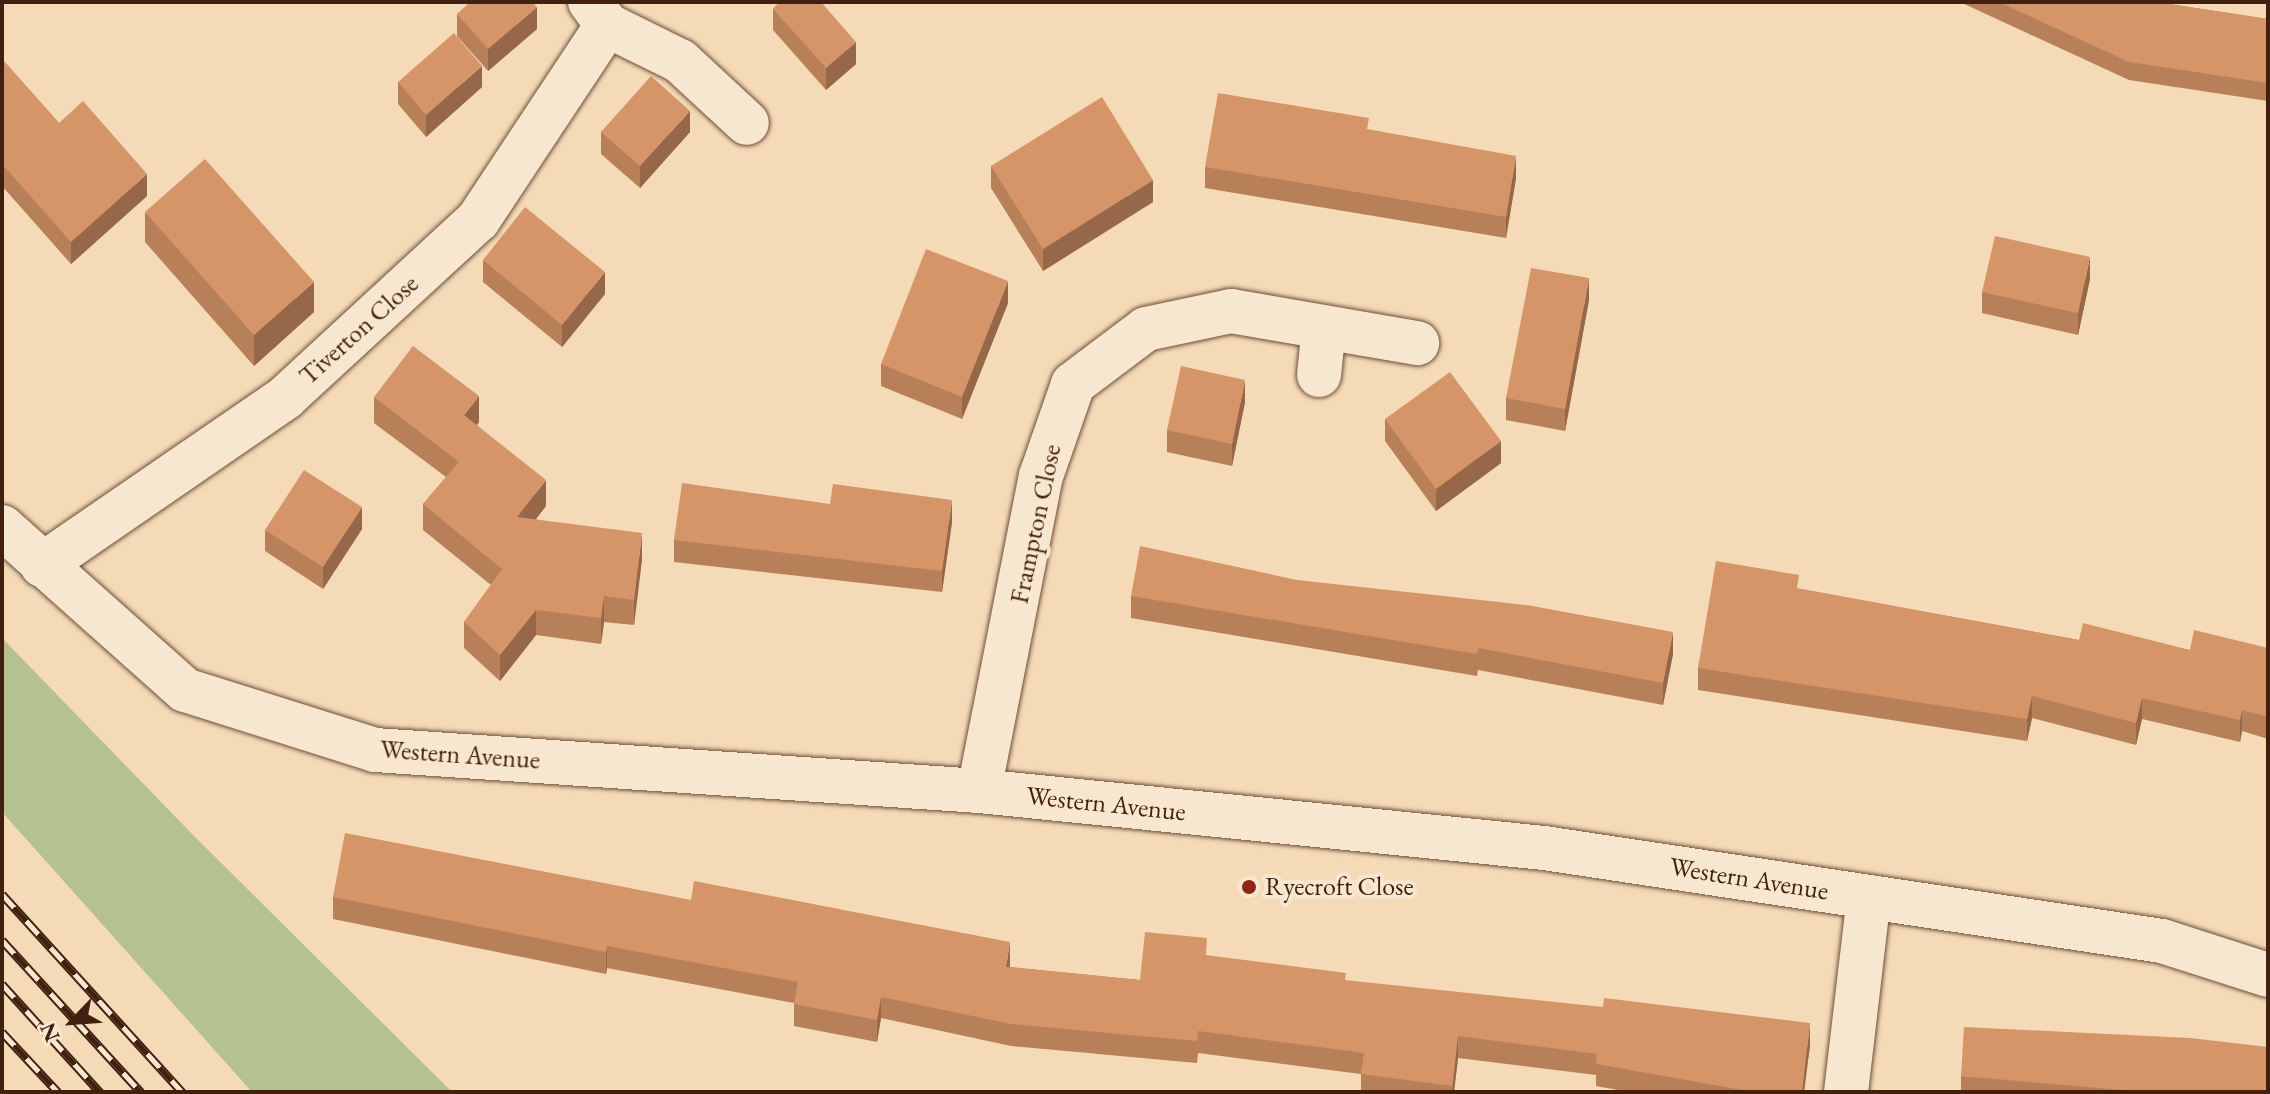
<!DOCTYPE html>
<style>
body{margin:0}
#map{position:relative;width:2270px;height:1094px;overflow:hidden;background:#f4dab6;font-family:"EB Garamond",serif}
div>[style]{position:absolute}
.green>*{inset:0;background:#b6c192}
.roads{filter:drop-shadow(0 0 2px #6e4e3a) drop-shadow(0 0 2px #6e4e3a)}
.street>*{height:44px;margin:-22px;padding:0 22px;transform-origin:22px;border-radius:22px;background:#f8e7d0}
.rail>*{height:9px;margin-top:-4.5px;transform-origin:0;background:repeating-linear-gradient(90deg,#f8e7d0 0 18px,#422010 0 36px);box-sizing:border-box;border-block:2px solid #422010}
.wall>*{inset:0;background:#b88059}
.shaded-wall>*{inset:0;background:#966849}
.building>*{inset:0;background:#d69568}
.dots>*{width:22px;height:22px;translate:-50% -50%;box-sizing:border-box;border:4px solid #f8e7d0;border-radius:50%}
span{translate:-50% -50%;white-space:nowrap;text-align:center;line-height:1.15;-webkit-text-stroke:8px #f8e7d0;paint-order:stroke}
.street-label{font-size:26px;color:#422010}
.poi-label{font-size:26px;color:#422010}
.left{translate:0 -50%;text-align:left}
.frame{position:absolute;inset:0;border:4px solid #422010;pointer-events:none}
.north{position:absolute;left:32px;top:982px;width:80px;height:80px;-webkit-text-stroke:6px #f8e7d0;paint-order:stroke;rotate:245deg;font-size:22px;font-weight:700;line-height:32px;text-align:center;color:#422010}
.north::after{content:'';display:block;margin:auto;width:28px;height:36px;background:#422010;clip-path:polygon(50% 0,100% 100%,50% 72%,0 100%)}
</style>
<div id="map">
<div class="green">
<div style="clip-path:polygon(2px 638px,195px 837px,452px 1092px,252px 1092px,2px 812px)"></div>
</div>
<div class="roads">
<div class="street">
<div style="left:607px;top:25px;width:81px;rotate:26.3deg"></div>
<div style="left:680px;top:61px;width:91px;rotate:42.8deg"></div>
<div style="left:1319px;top:375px;width:48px;rotate:-84.1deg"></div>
<div style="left:2px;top:527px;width:245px;rotate:41.7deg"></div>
<div style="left:185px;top:690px;width:199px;rotate:17.5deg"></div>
<div style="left:375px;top:750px;width:605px;rotate:3.88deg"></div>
<div style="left:979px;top:791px;width:568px;rotate:5.76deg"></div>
<div style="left:1544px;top:848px;width:625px;rotate:8.56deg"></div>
<div style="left:2162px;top:941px;width:111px;rotate:17.8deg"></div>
<div style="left:42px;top:565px;width:296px;rotate:-34.5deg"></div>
<div style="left:286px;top:397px;width:261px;rotate:-42.7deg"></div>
<div style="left:478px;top:220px;width:234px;rotate:-56.5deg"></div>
<div style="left:607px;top:25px;width:29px;rotate:-126deg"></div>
<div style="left:979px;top:791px;width:321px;rotate:-78.9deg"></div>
<div style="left:1041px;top:476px;width:97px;rotate:-70.8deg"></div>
<div style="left:1073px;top:384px;width:91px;rotate:-37deg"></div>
<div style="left:1146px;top:329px;width:87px;rotate:-12deg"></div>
<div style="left:1231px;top:311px;width:189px;rotate:9.8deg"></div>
<div style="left:1846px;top:1092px;width:196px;rotate:-83.3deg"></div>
</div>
</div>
<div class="rail">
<div style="left:2px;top:894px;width:268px;rotate:47.7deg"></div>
<div style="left:2px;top:940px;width:206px;rotate:47.6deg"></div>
<div style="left:2px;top:984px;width:146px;rotate:47.8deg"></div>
<div style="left:2px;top:1032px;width:82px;rotate:47deg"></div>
</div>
<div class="wall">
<div style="clip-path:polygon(778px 2px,821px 2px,856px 64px,826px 90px,773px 30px,773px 9px,779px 3px)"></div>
<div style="clip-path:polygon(1960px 2px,2156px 2px,2268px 19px,2268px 101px,2129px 80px)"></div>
<div style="clip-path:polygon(457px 14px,537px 29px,488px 71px,457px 36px)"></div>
<div style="clip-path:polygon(2px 59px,59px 123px,147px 196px,71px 264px,2px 186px)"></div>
<div style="clip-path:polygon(398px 82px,482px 87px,426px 137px,398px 104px)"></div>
<div style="clip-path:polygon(1369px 130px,1516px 178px,1506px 238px,1205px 188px,1205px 167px)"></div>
<div style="clip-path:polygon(601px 132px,690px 132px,640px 188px,601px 154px)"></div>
<div style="clip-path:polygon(991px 166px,1153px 202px,1043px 271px,991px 188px)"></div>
<div style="clip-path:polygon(145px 212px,314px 312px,254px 366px,145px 242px)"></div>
<div style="clip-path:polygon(483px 260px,605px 294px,562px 347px,483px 282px)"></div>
<div style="clip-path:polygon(2090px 279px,2078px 335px,1982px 313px,1982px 292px)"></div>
<div style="clip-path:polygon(1589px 300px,1565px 431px,1506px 420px,1506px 398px)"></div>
<div style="clip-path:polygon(1008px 303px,962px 419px,881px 386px,881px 364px)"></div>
<div style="clip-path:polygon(374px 397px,479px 422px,477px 425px,546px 506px,536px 519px,642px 559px,634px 625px,604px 622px,601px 644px,536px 635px,500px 681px,464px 648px,464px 622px,491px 585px,423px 530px,423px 504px,446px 477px,374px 423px)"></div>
<div style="clip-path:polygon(1245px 402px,1232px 466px,1167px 452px,1167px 430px)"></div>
<div style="clip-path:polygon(1385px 419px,1501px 463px,1436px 511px,1385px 441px)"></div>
<div style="clip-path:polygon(952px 522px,942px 592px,674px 562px,674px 540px)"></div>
<div style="clip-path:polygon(362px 529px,323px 589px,265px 551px,265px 530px)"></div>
<div style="clip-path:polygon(1297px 580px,1673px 654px,1663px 705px,1478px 670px,1477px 676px,1131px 618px,1131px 596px)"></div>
<div style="clip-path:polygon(1799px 589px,2079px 640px,2190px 650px,2268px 648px,2268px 739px,2242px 731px,2240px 742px,2142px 719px,2136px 745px,2032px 718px,2027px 741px,1698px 690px,1698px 668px)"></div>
<div style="clip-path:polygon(333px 897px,1010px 964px,1010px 967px,1140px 980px,1207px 956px,1346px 981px,1810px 1045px,1804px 1092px,1629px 1092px,1596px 1086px,1596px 1075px,1458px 1058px,1454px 1092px,1361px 1092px,1361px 1074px,1198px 1053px,1197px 1063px,1011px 1046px,881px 1018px,877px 1042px,794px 1026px,794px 1003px,607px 968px,606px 974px,333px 919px)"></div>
<div style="clip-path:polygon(1961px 1076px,2268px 1092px,1961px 1092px)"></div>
</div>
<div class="shaded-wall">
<div style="clip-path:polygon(537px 7px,537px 29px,488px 71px,488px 49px)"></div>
<div style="clip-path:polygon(856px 42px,856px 64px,826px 90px,826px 68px)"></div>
<div style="clip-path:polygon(482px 66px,482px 87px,426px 137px,426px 115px)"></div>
<div style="clip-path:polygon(690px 111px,690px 132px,640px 188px,640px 166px)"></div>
<div style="clip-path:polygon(1516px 156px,1516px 178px,1506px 238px,1506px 217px)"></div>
<div style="clip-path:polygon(147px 174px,147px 196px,71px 264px,71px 242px)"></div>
<div style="clip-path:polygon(1153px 180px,1153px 202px,1043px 271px,1043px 249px)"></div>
<div style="clip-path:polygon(2090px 257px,2090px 279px,2078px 335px,2078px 313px)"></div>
<div style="clip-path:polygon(605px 272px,605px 294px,562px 347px,562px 325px)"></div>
<div style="clip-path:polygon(1589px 278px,1589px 300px,1565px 431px,1565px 409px)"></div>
<div style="clip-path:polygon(1008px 281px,1008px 303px,962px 419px,962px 397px)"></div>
<div style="clip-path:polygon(314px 282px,314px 312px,254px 366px,254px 335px)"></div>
<div style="clip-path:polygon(1245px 380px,1245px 402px,1232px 466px,1232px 444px)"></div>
<div style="clip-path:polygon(479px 396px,479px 422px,464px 441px,464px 415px)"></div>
<div style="clip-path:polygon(1501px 441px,1501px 463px,1436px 511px,1436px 489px)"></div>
<div style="clip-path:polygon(546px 480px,546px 506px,517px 543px,517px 517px)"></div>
<div style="clip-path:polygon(952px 500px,952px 522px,942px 592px,942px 571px)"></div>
<div style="clip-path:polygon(362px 507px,362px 529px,323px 589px,323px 567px)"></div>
<div style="clip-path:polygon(642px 533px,642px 559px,634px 625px,634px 600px)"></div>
<div style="clip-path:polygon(604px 596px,604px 622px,601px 644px,601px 618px)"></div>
<div style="clip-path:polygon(536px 610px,536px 635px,500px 681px,500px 655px)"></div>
<div style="clip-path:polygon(1673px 632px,1673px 654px,1663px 705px,1663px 683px)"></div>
<div style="clip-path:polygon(2032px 696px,2032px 718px,2027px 741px,2027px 719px)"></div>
<div style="clip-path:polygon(2142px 698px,2142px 719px,2136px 745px,2136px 723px)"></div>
<div style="clip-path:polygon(2242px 710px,2242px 731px,2240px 742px,2240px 720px)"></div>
<div style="clip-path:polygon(1010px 942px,1010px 964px,1006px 989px,1006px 967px)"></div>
<div style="clip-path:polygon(607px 946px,607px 968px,606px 974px,606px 952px)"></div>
<div style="clip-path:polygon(881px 997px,881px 1018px,877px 1042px,877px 1020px)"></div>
<div style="clip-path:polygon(1810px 1023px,1810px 1045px,1804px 1092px,1802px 1092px)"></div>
<div style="clip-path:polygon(1458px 1036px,1458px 1058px,1454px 1092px,1452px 1092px)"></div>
</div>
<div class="building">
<div style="clip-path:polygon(470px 2px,532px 2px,537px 7px,488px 49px,457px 14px)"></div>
<div style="clip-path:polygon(780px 2px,821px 2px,856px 42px,826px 68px,773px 9px)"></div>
<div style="clip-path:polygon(1999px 2px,2156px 2px,2268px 19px,2268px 83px,2129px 62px)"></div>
<div style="clip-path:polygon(454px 33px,482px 66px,426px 115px,398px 82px)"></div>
<div style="clip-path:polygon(2px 59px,59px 123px,83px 101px,147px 174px,71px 242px,2px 164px)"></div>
<div style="clip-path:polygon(651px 76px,690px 111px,640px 166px,601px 132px)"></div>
<div style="clip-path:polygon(1218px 93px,1369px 118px,1367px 129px,1516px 156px,1506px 217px,1205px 167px)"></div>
<div style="clip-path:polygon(1102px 97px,1153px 180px,1043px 249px,991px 166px)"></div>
<div style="clip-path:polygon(205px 159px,314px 282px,254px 335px,145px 212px)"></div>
<div style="clip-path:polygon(525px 207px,605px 272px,562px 325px,483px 260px)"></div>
<div style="clip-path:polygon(1995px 236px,2090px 257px,2078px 313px,1982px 292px)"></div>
<div style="clip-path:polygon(926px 249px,1008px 281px,962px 397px,881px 364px)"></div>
<div style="clip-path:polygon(1531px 268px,1589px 278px,1565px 409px,1506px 398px)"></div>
<div style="clip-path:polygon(413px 346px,479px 396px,464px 415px,546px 480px,517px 517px,642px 533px,634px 600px,604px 596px,601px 618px,536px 610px,500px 655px,464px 622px,502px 569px,423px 504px,459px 462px,374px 397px)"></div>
<div style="clip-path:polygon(1181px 366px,1245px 380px,1232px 444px,1167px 430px)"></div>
<div style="clip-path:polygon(1450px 372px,1501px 441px,1436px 489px,1385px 419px)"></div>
<div style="clip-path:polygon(304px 470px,362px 507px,323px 567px,265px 530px)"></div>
<div style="clip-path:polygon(682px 483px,830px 504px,833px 484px,952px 500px,942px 571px,674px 540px)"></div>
<div style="clip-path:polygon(1140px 546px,1297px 580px,1527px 605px,1673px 632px,1663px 683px,1478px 648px,1477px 654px,1131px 596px)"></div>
<div style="clip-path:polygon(1716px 561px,1799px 575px,1797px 588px,2079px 640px,2083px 623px,2190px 650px,2194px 630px,2268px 648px,2268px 717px,2242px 710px,2240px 720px,2142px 698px,2136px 723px,2032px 696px,2027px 719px,1698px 668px)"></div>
<div style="clip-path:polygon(345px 833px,691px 900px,694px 881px,1010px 942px,1006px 967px,1140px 980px,1145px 932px,1207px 938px,1206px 955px,1346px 973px,1345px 980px,1603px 1007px,1604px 998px,1810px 1023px,1802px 1092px,1754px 1092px,1596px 1064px,1597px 1054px,1458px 1036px,1452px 1086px,1361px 1074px,1364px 1053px,1198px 1031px,1197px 1041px,1011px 1024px,881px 997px,877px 1020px,794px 1004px,798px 982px,607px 946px,606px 952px,333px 897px)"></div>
<div style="clip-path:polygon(1964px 1027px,2190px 1038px,2268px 1047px,2268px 1092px,2146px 1092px,1961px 1076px)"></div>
</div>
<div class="dots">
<div style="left:1249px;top:887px;background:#8f2418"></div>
</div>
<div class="street-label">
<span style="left:359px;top:330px;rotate:-42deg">Tiverton Close</span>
<span style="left:1036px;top:524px;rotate:-78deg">Frampton Close</span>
<span style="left:460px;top:755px;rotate:4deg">Western Avenue</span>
<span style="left:1106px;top:804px;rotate:6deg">Western Avenue</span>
<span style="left:1749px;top:879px;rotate:9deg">Western Avenue</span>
</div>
<div class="poi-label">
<span class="left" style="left:1265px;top:887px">Ryecroft Close</span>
</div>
<div class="frame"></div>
<div class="north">N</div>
</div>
